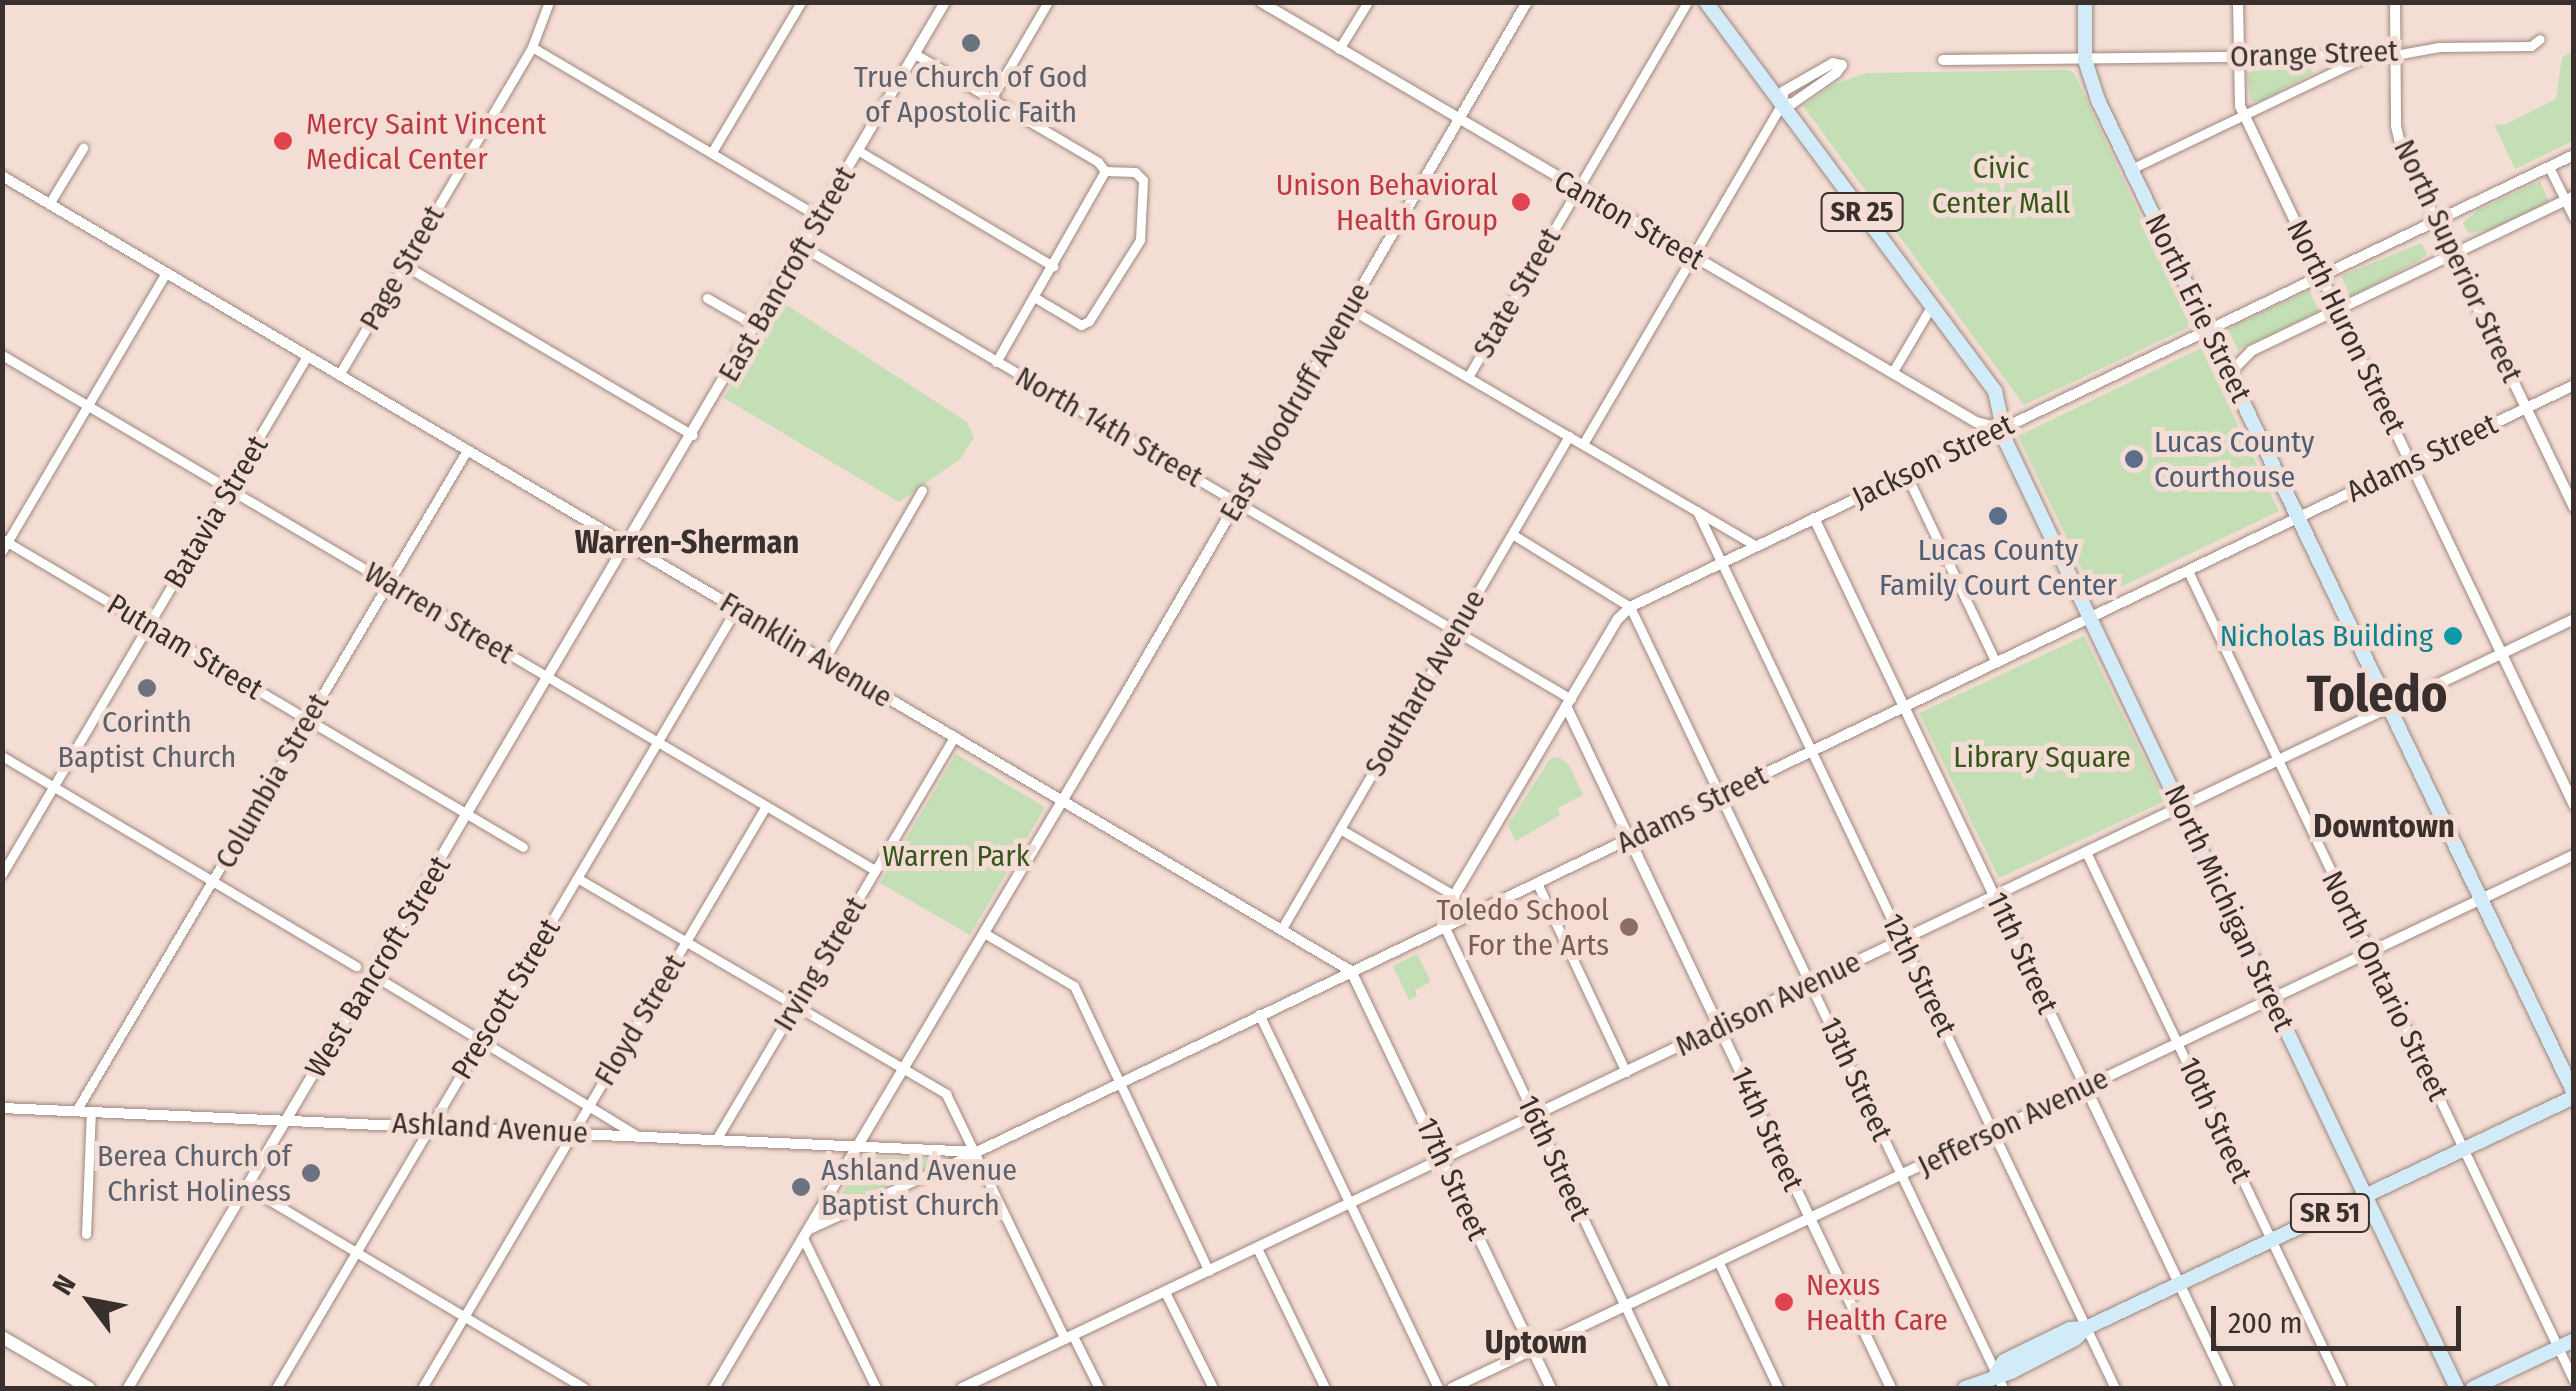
<!DOCTYPE html>
<style>
body{margin:0}
#map{position:relative;width:2576px;height:1391px;overflow:hidden;background:#f4ddd4;font-family:"Fira Sans Condensed",sans-serif}
div>[style]{position:absolute}
.green>*{inset:0;background:#c4deb5}
.roads{filter:drop-shadow(0 0 2px #9d887f) drop-shadow(0 0 2px #9d887f)}
.minor>*{height:9px;margin:-4.5px;padding:0 4.5px;transform-origin:4.5px;border-radius:4.5px;background:#fff}
.tertiary>*{height:10px;margin:-5px;padding:0 5px;transform-origin:5px;border-radius:5px;background:#fff}
.secondary>*{height:12px;margin:-6px;padding:0 6px;transform-origin:6px;border-radius:6px;background:#fff}
.primary>*{height:14px;margin:-7px;padding:0 7px;transform-origin:7px;border-radius:7px;background:#d2ebf8}
.dots>*{width:28px;height:28px;translate:-50% -50%;box-sizing:border-box;border:5px solid #f4ddd4;border-radius:50%}
span{translate:-50% -50%;white-space:nowrap;text-align:center;line-height:1.15;-webkit-text-stroke:10px #f4ddd4;paint-order:stroke}
.shield-label span{padding:2px 8px;background:#f4ddd4;border:2px solid;border-radius:8px;-webkit-text-stroke-width:0}
.shield-label{font-size:28px;color:#39302d;font-weight:700}
.street-label{font-size:30px;color:#39302d}
.worship-label{font-size:30px;color:#5b616d}
.right{translate:-100% -50%;text-align:right}
.left{translate:0 -50%;text-align:left}
.health-label{font-size:30px;color:#be3a42}
.park-label{font-size:30px;color:#37581d}
.service-label{font-size:30px;color:#4e5e75}
.culture-label{font-size:30px;color:#0d838f}
.education-label{font-size:30px;color:#785e54}
.neighbourhood-label{font-size:32px;color:#39302d;font-weight:700}
.town-label{font-size:50px;color:#39302d;font-weight:700}
.frame{position:absolute;inset:0;border:5px solid #39302d;pointer-events:none}
.north{position:absolute;left:40px;top:1251px;width:100px;height:100px;-webkit-text-stroke:8px #f4ddd4;paint-order:stroke;rotate:302deg;font-size:28px;font-weight:700;line-height:40px;text-align:center;color:#39302d}
.north::after{content:'';display:block;margin:auto;width:35px;height:45px;background:#39302d;clip-path:polygon(50% 0,100% 100%,50% 72%,0 100%)}
.scale{position:absolute;left:2211px;top:1306px;width:250px;height:45px;box-sizing:border-box;border:5px solid #39302d;border-top:0;padding-left:12px;font-size:30px;line-height:35px;white-space:nowrap;color:#39302d;-webkit-text-stroke:8px #f4ddd4;paint-order:stroke}
</style>
<div id="map">
<div class="green">
<div style="clip-path:polygon(2569px 53px,2573px 53px,2573px 141px,2515px 169px,2494px 124px,2504px 125px,2556px 99px,2562px 58px)"></div>
<div style="clip-path:polygon(2260px 64px,2307px 65px,2313px 73px,2261px 101px,2251px 101px,2247px 75px)"></div>
<div style="clip-path:polygon(2068px 70px,2074px 73px,2189px 322px,2187px 328px,2024px 405px,1803px 106px,1834px 84px,1867px 73px)"></div>
<div style="clip-path:polygon(2540px 181px,2549px 202px,2490px 230px,2468px 233px,2463px 223px,2478px 210px)"></div>
<div style="clip-path:polygon(2421px 243px,2427px 254px,2420px 260px,2351px 297px,2341px 276px)"></div>
<div style="clip-path:polygon(2309px 290px,2319px 311px,2238px 350px,2228px 329px)"></div>
<div style="clip-path:polygon(782px 302px,967px 422px,974px 438px,960px 459px,899px 502px,724px 398px)"></div>
<div style="clip-path:polygon(2201px 348px,2279px 511px,2096px 599px,2018px 436px)"></div>
<div style="clip-path:polygon(2084px 636px,2165px 801px,1999px 878px,1919px 713px)"></div>
<div style="clip-path:polygon(956px 754px,1045px 807px,970px 935px,880px 883px)"></div>
<div style="clip-path:polygon(1559px 757px,1569px 765px,1583px 795px,1558px 808px,1560px 815px,1516px 841px,1508px 825px,1550px 759px)"></div>
<div style="clip-path:polygon(1417px 954px,1431px 982px,1415px 990px,1417px 996px,1409px 1000px,1393px 966px)"></div>
<div style="clip-path:polygon(863px 1156px,937px 1159px,948px 1159px,834px 1208px)"></div>
</div>
<div class="roads">
<div class="minor">
<div style="left:532px;top:47px;width:334px;rotate:30.6deg"></div>
<div style="left:1339px;top:49px;width:55px;rotate:-58.3deg"></div>
<div style="left:915px;top:54px;width:212px;rotate:30.5deg"></div>
<div style="left:1098px;top:162px;width:11px;rotate:52deg"></div>
<div style="left:2395px;top:55px;width:45px;rotate:-10.3deg"></div>
<div style="left:2439px;top:47px;width:92px;rotate:-0.6deg"></div>
<div style="left:2531px;top:46px;width:11px;rotate:-38deg"></div>
<div style="left:991px;top:99px;width:113px;rotate:-59.6deg"></div>
<div style="left:859px;top:151px;width:226px;rotate:30.7deg"></div>
<div style="left:712px;top:152px;width:174px;rotate:-59.3deg"></div>
<div style="left:2549px;top:167px;width:57px;rotate:63.9deg"></div>
<div style="left:2131px;top:169px;width:262px;rotate:-25.6deg"></div>
<div style="left:49px;top:204px;width:66px;rotate:-58.7deg"></div>
<div style="left:803px;top:247px;width:891px;rotate:30.48deg"></div>
<div style="left:404px;top:265px;width:335px;rotate:30.5deg"></div>
<div style="left:1034px;top:297px;width:55px;rotate:30.8deg"></div>
<div style="left:1081px;top:325px;width:9px;rotate:-27deg"></div>
<div style="left:1089px;top:321px;width:96px;rotate:-57.8deg"></div>
<div style="left:1140px;top:240px;width:60px;rotate:-87.1deg"></div>
<div style="left:1143px;top:180px;width:11px;rotate:-135deg"></div>
<div style="left:1135px;top:172px;width:30px;rotate:-178deg"></div>
<div style="left:707px;top:298px;width:56px;rotate:29.7deg"></div>
<div style="left:1349px;top:308px;width:471px;rotate:30.3deg"></div>
<div style="left:2px;top:355px;width:1014px;rotate:30.54deg"></div>
<div style="left:996px;top:362px;width:220px;rotate:-60.3deg"></div>
<div style="left:1892px;top:373px;width:79px;rotate:-59.5deg"></div>
<div style="left:339px;top:375px;width:381px;rotate:-59.5deg"></div>
<div style="left:532px;top:47px;width:48px;rotate:-69.3deg"></div>
<div style="left:1468px;top:377px;width:434px;rotate:-59.7deg"></div>
<div style="left:1583px;top:444px;width:393px;rotate:-59.7deg"></div>
<div style="left:1906px;top:474px;width:209px;rotate:64.5deg"></div>
<div style="left:1697px;top:511px;width:972px;rotate:64.52deg"></div>
<div style="left:1512px;top:534px;width:139px;rotate:31.7deg"></div>
<div style="left:1630px;top:607px;width:865px;rotate:64.47deg"></div>
<div style="left:2px;top:539px;width:605px;rotate:30.59deg"></div>
<div style="left:2px;top:551px;width:323px;rotate:-59.5deg"></div>
<div style="left:2188px;top:571px;width:897px;rotate:64.52deg"></div>
<div style="left:824px;top:660px;width:196px;rotate:-60deg"></div>
<div style="left:2px;top:756px;width:412px;rotate:30.7deg"></div>
<div style="left:1340px;top:829px;width:133px;rotate:30.2deg"></div>
<div style="left:2086px;top:852px;width:594px;rotate:64.47deg"></div>
<div style="left:2px;top:874px;width:601px;rotate:-59.51deg"></div>
<div style="left:577px;top:878px;width:428px;rotate:30.3deg"></div>
<div style="left:946px;top:1094px;width:272px;rotate:64.1deg"></div>
<div style="left:1537px;top:883px;width:209px;rotate:64.8deg"></div>
<div style="left:1445px;top:928px;width:509px;rotate:64.54deg"></div>
<div style="left:1281px;top:930px;width:572px;rotate:-59.76deg"></div>
<div style="left:984px;top:933px;width:104px;rotate:30.5deg"></div>
<div style="left:1074px;top:986px;width:315px;rotate:64.7deg"></div>
<div style="left:373px;top:975px;width:308px;rotate:31.3deg"></div>
<div style="left:1259px;top:1014px;width:415px;rotate:64.4deg"></div>
<div style="left:76px;top:1111px;width:768px;rotate:-59.39deg"></div>
<div style="left:717px;top:1138px;width:466px;rotate:-59.4deg"></div>
<div style="left:247px;top:1187px;width:392px;rotate:30.8deg"></div>
<div style="left:809px;top:1229px;width:182px;rotate:-24.7deg"></div>
<div style="left:86px;top:1234px;width:123px;rotate:-87.7deg"></div>
<div style="left:803px;top:1238px;width:167px;rotate:64deg"></div>
<div style="left:1257px;top:1248px;width:156px;rotate:64.1deg"></div>
<div style="left:1719px;top:1263px;width:138px;rotate:64.7deg"></div>
<div style="left:1165px;top:1292px;width:107px;rotate:63.4deg"></div>
<div style="left:1073px;top:1336px;width:58px;rotate:63.4deg"></div>
<div style="left:276px;top:1388px;width:905px;rotate:-59.44deg"></div>
<div style="left:422px;top:1388px;width:676px;rotate:-59.41deg"></div>
</div>
<div class="tertiary">
<div style="left:1261px;top:2px;width:829px;rotate:30.43deg"></div>
<div style="left:1976px;top:422px;width:25px;rotate:14deg"></div>
<div style="left:2238px;top:2px;width:104px;rotate:88.9deg"></div>
<div style="left:2240px;top:106px;width:775px;rotate:64.46deg"></div>
<div style="left:2395px;top:2px;width:124px;rotate:89.5deg"></div>
<div style="left:2396px;top:126px;width:23px;rotate:77deg"></div>
<div style="left:2401px;top:148px;width:399px;rotate:64.3deg"></div>
<div style="left:1943px;top:60px;width:452px;rotate:-0.6deg"></div>
<div style="left:1833px;top:63px;width:9px;rotate:13deg"></div>
<div style="left:1842px;top:65px;width:10px;rotate:127deg"></div>
<div style="left:1836px;top:73px;width:52px;rotate:145.1deg"></div>
<div style="left:1793px;top:103px;width:12px;rotate:171deg"></div>
<div style="left:1781px;top:105px;width:14px;rotate:-78deg"></div>
<div style="left:1784px;top:91px;width:56px;rotate:-29.7deg"></div>
<div style="left:2px;top:176px;width:1566px;rotate:30.51deg"></div>
<div style="left:1351px;top:971px;width:462px;rotate:64.4deg"></div>
<div style="left:2229px;top:374px;width:32px;rotate:-46deg"></div>
<div style="left:2251px;top:351px;width:358px;rotate:-25.6deg"></div>
<div style="left:1814px;top:518px;width:964px;rotate:64.5deg"></div>
<div style="left:1566px;top:706px;width:755px;rotate:64.52deg"></div>
<div style="left:1445px;top:928px;width:22px;rotate:-82deg"></div>
<div style="left:1448px;top:906px;width:334px;rotate:-59.4deg"></div>
<div style="left:1618px;top:619px;width:17px;rotate:-45deg"></div>
<div style="left:1630px;top:607px;width:1047px;rotate:-25.59deg"></div>
<div style="left:2px;top:1108px;width:976px;rotate:2.58deg"></div>
<div style="left:977px;top:1152px;width:1772px;rotate:-25.65deg"></div>
<div style="left:128px;top:1388px;width:1609px;rotate:-59.48deg"></div>
<div style="left:714px;top:1388px;width:800px;rotate:-59.33deg"></div>
<div style="left:1122px;top:700px;width:807px;rotate:-59.88deg"></div>
<div style="left:962px;top:1388px;width:1786px;rotate:-25.5deg"></div>
<div style="left:1452px;top:1388px;width:1242px;rotate:-25.41deg"></div>
</div>
<div class="secondary">
<div style="left:2px;top:1337px;width:101px;rotate:30.4deg"></div>
</div>
<div class="primary">
<div style="left:1706px;top:2px;width:485px;rotate:53.4deg"></div>
<div style="left:1995px;top:391px;width:52px;rotate:77.8deg"></div>
<div style="left:2006px;top:442px;width:1048px;rotate:64.51deg"></div>
<div style="left:2085px;top:2px;width:58px;rotate:90deg"></div>
<div style="left:2085px;top:60px;width:42px;rotate:72deg"></div>
<div style="left:2098px;top:100px;width:1101px;rotate:64.39deg"></div>
<div style="left:1996px;top:1374px;width:15px;rotate:-58deg"></div>
<div style="left:2004px;top:1361px;width:73px;rotate:-25.9deg"></div>
<div style="left:2070px;top:1329px;width:16px;rotate:-4deg"></div>
<div style="left:1965px;top:1388px;width:49px;rotate:-19.2deg"></div>
<div style="left:2011px;top:1372px;width:72px;rotate:-27.3deg"></div>
<div style="left:2075px;top:1339px;width:16px;rotate:-45deg"></div>
<div style="left:2086px;top:1328px;width:540px;rotate:-25.33deg"></div>
<div style="left:2473px;top:1388px;width:112px;rotate:-25.4deg"></div>
</div>
</div>
<div class="dots">
<div style="left:971px;top:43px;background:#6b7280"></div>
<div style="left:283px;top:141px;background:#e0444e"></div>
<div style="left:1521px;top:202px;background:#e0444e"></div>
<div style="left:2134px;top:459px;background:#5c6f8a"></div>
<div style="left:1998px;top:516px;background:#5c6f8a"></div>
<div style="left:2453px;top:636px;background:#0f9aa8"></div>
<div style="left:147px;top:688px;background:#6b7280"></div>
<div style="left:1629px;top:927px;background:#8d6e63"></div>
<div style="left:311px;top:1173px;background:#6b7280"></div>
<div style="left:801px;top:1187px;background:#6b7280"></div>
<div style="left:1784px;top:1302px;background:#e0444e"></div>
</div>
<div class="shield-label">
<span style="left:1862px;top:212px">SR 25</span>
<span style="left:2330px;top:1213px">SR 51</span>
</div>
<div class="street-label">
<span style="left:2314px;top:54px;rotate:-2deg">Orange Street</span>
<span style="left:1629px;top:220px;rotate:30deg">Canton Street</span>
<span style="left:2458px;top:261px;rotate:65deg">North Superior Street</span>
<span style="left:402px;top:268px;rotate:-60deg">Page Street</span>
<span style="left:787px;top:274px;rotate:-60deg">East Bancroft Street</span>
<span style="left:1517px;top:293px;rotate:-60deg">State Street</span>
<span style="left:2198px;top:308px;rotate:64deg">North Erie Street</span>
<span style="left:2346px;top:327px;rotate:64deg">North Huron Street</span>
<span style="left:1295px;top:402px;rotate:-60deg">East Woodruff Avenue</span>
<span style="left:1109px;top:427px;rotate:30deg">North 14th Street</span>
<span style="left:2422px;top:458px;rotate:-26deg">Adams Street</span>
<span style="left:1933px;top:461px;rotate:-26deg">Jackson Street</span>
<span style="left:216px;top:512px;rotate:-59deg">Batavia Street</span>
<span style="left:439px;top:613px;rotate:31deg">Warren Street</span>
<span style="left:185px;top:647px;rotate:31deg">Putnam Street</span>
<span style="left:806px;top:650px;rotate:31deg">Franklin Avenue</span>
<span style="left:1425px;top:683px;rotate:-60deg">Southard Avenue</span>
<span style="left:272px;top:781px;rotate:-60deg">Columbia Street</span>
<span style="left:1692px;top:809px;rotate:-26deg">Adams Street</span>
<span style="left:2229px;top:908px;rotate:65deg">North Michigan Street</span>
<span style="left:2022px;top:953px;rotate:65deg">11th Street</span>
<span style="left:820px;top:964px;rotate:-59deg">Irving Street</span>
<span style="left:378px;top:967px;rotate:-59deg">West Bancroft Street</span>
<span style="left:1919px;top:975px;rotate:64deg">12th Street</span>
<span style="left:2385px;top:986px;rotate:64deg">North Ontario Street</span>
<span style="left:506px;top:999px;rotate:-59deg">Prescott Street</span>
<span style="left:1768px;top:1004px;rotate:-26deg">Madison Avenue</span>
<span style="left:640px;top:1020px;rotate:-59deg">Floyd Street</span>
<span style="left:1856px;top:1079px;rotate:65deg">13th Street</span>
<span style="left:2215px;top:1120px;rotate:65deg">10th Street</span>
<span style="left:2013px;top:1122px;rotate:-26deg">Jefferson Avenue</span>
<span style="left:490px;top:1128px;rotate:3deg">Ashland Avenue</span>
<span style="left:1767px;top:1129px;rotate:65deg">14th Street</span>
<span style="left:1554px;top:1158px;rotate:65deg">16th Street</span>
<span style="left:1452px;top:1179px;rotate:65deg">17th Street</span>
</div>
<div class="worship-label">
<span style="left:971px;top:94px">True Church of God<br>of Apostolic Faith</span>
<span style="left:147px;top:739px">Corinth<br>Baptist Church</span>
<span class="right" style="left:291px;top:1173px">Berea Church of<br>Christ Holiness</span>
<span class="left" style="left:821px;top:1187px">Ashland Avenue<br>Baptist Church</span>
</div>
<div class="health-label">
<span class="left" style="left:306px;top:141px">Mercy Saint Vincent<br>Medical Center</span>
<span class="right" style="left:1498px;top:202px">Unison Behavioral<br>Health Group</span>
<span class="left" style="left:1806px;top:1302px">Nexus<br>Health Care</span>
</div>
<div class="park-label">
<span style="left:2001px;top:185px">Civic<br>Center Mall</span>
<span style="left:2042px;top:757px">Library Square</span>
<span style="left:956px;top:856px">Warren Park</span>
</div>
<div class="service-label">
<span class="left" style="left:2154px;top:459px">Lucas County<br>Courthouse</span>
<span style="left:1998px;top:567px">Lucas County<br>Family Court Center</span>
</div>
<div class="culture-label">
<span class="right" style="left:2433px;top:636px">Nicholas Building</span>
</div>
<div class="education-label">
<span class="right" style="left:1609px;top:927px">Toledo School<br>For the Arts</span>
</div>
<div class="neighbourhood-label">
<span style="left:687px;top:542px">Warren-Sherman</span>
<span style="left:2384px;top:826px">Downtown</span>
<span style="left:1536px;top:1342px">Uptown</span>
</div>
<div class="town-label">
<span style="left:2377px;top:695px">Toledo</span>
</div>
<div class="frame"></div>
<div class="north">N</div>
<div class="scale">200 m</div>
</div>
